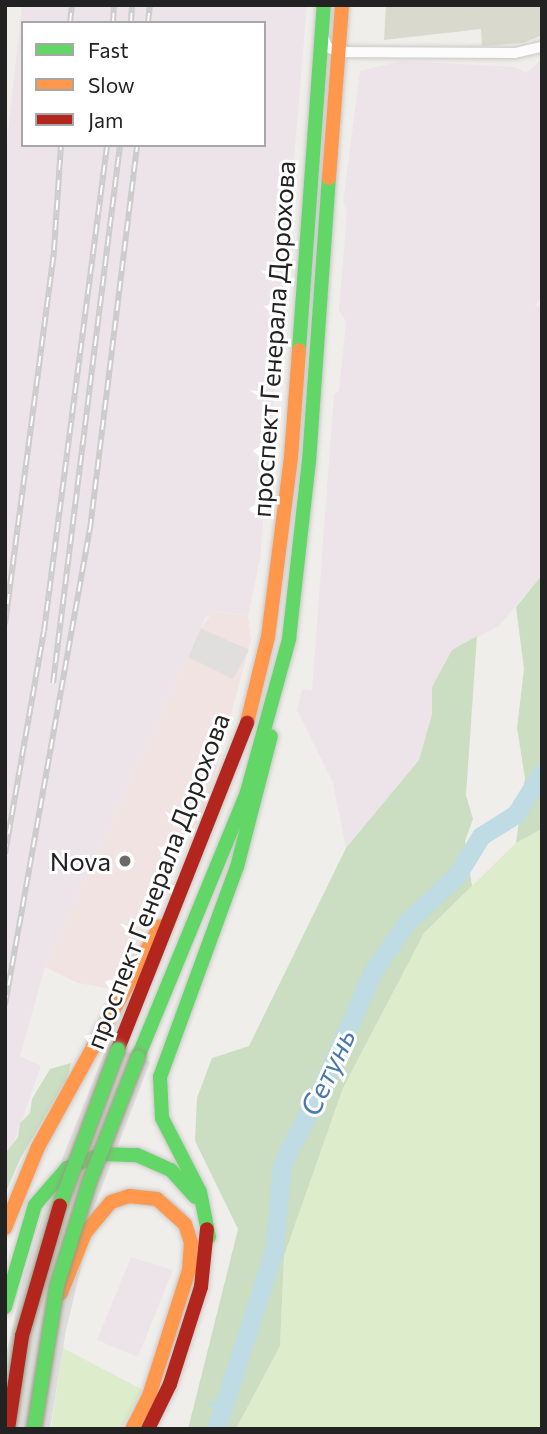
<!DOCTYPE html>
<meta charset="utf-8">
<style>
body{margin:0}
#map{position:relative;width:547px;height:1434px;overflow:hidden;background:#f0eeeb;font-family:Commissioner,sans-serif}
div>[style]{position:absolute}
.commercial>*{inset:0;background:#f1e3e1}
.industrial>*{inset:0;background:#ede4e9}
.construction>*{inset:0;background:#d9d9cd}
.grass>*{inset:0;background:#ddeccb}
.forest>*{inset:0;background:#cbdec1}
.parking>*{inset:0;background:#e0dfde}
.pier>*{inset:0;background:#dedddd}
.stream>*{height:3.5px;margin:-1.75px;padding:0 1.75px;transform-origin:1.75px;border-radius:1.75px;background:#bfdbe3}
.river>*{height:19px;margin:-9.5px;padding:0 9.5px;transform-origin:9.5px;border-radius:9.5px;background:#bfdbe3}
.roads{filter:drop-shadow(0 0 2px #c9c8c7) drop-shadow(0 0 2px #c9c8c7)}
.street>*{height:10px;margin:-5px;padding:0 5px;transform-origin:5px;border-radius:5px;background:#fdfcfc}
.fast>*{height:14px;margin:-7px;padding:0 7px;transform-origin:7px;border-radius:7px;background:#63d668}
.slow>*{height:14px;margin:-7px;padding:0 7px;transform-origin:7px;border-radius:7px;background:#ff974d}
.jam>*{height:14px;margin:-7px;padding:0 7px;transform-origin:7px;border-radius:7px;background:#b3261e}
.rail>*{height:6px;margin-top:-3px;transform-origin:0;background:repeating-linear-gradient(90deg,#fff 0 10px,#ccc 0 20px);box-sizing:border-box;border-block:2px solid #ccc}
.bridges{filter:drop-shadow(0 0 2px #999a82) drop-shadow(0 0 2px #999a82)}
.fast-bridge>*{height:14px;margin:-7px;padding:0 7px;transform-origin:7px;border-radius:7px;background:#63d668}
.jam-bridge>*{height:14px;margin:-7px;padding:0 7px;transform-origin:7px;border-radius:7px;background:#b3261e}
.dots>*{width:19px;height:19px;translate:-50% -50%;box-sizing:border-box;border:4px solid #fff;border-radius:50%}
span{translate:-50% -50%;white-space:nowrap;text-align:center;line-height:1.15;-webkit-text-stroke:6px #fff;paint-order:stroke}
.street-label{font-size:26px;color:#222}
.poi-label{font-size:26px;color:#222}
.right{translate:-100% -50%;text-align:right}
.water-label{font-size:28px;color:#4a7aab;font-style:italic}
.frame{position:absolute;inset:0;border:7px solid #222;pointer-events:none}
.legend{position:absolute;left:21px;top:21px;width:245px;height:126px;box-sizing:border-box;background:#fff;border:2px solid #a7a7a7;margin:0;padding:9px 12px;list-style:none;font-size:21px;color:#222}
.legend li{display:flex;align-items:center;gap:14px;height:35px}
.legend b{width:35px;border:2px solid #a7a7a7}
</style>
<div id="map">
<div class="commercial">
<div style="clip-path:polygon(213px 611px,248px 616px,251px 640px,209px 796px,138px 943px,111px 989px,78px 983px,45px 967px,200px 630px)"></div>
</div>
<div class="industrial">
<div style="clip-path:polygon(evenodd,22px 5px,307px 5px,260px 559px,248px 616px,219px 611px,206px 617px,45px 967px,20px 1056px,41px 1066px,5px 1168px,5px 158px,22px 5px,23px 23px,264px 23px,264px 145px,23px 145px,23px 23px)"></div>
<div style="clip-path:polygon(542px 59px,542px 296px,535px 306px,542px 307px,542px 575px,499px 626px,452px 650px,432px 687px,432px 714px,419px 760px,346px 848px,333px 783px,297px 710px,302px 689px,312px 690px,334px 394px,339px 391px,346px 322px,339px 310px,347px 211px,343px 203px,360px 71px,401px 61px,515px 67px,526px 73px)"></div>
<div style="clip-path:polygon(131px 1257px,173px 1270px,138px 1357px,97px 1340px)"></div>
</div>
<div class="construction">
<div style="clip-path:polygon(386px 5px,542px 5px,542px 35px,523px 43px,482px 46px,481px 29px,384px 40px)"></div>
</div>
<div class="grass">
<div style="clip-path:polygon(542px 829px,542px 1429px,236px 1429px,280px 1346px,284px 1256px,343px 1088px,424px 933px,516px 843px)"></div>
<div style="clip-path:polygon(63px 1348px,143px 1390px,121px 1429px,51px 1428px)"></div>
</div>
<div class="forest">
<div style="clip-path:polygon(542px 575px,542px 829px,516px 843px,525px 778px,517px 728px,524px 669px,516px 607px)"></div>
<div style="clip-path:polygon(477px 636px,466px 795px,473px 819px,465px 841px,472px 886px,424px 933px,343px 1088px,284px 1256px,280px 1346px,236px 1429px,188px 1429px,238px 1229px,195px 1141px,197px 1098px,212px 1058px,249px 1046px,346px 848px,419px 760px,432px 714px,432px 687px,452px 650px)"></div>
<div style="clip-path:polygon(71px 1063px,67px 1079px,20px 1159px,5px 1194px,5px 1154px,18px 1137px,20px 1123px,30px 1113px,32px 1099px,50px 1069px)"></div>
</div>
<div class="parking">
<div style="clip-path:polygon(201px 628px,249px 650px,233px 679px,188px 657px)"></div>
</div>
<div class="pier">
<div style="clip-path:polygon(108px 1044px,150px 1062px,93px 1210px,109px 1196px,127px 1190px,149px 1191px,169px 1198px,185px 1212px,195px 1229px,196px 1273px,188px 1295px,185px 1243px,179px 1226px,158px 1207px,130px 1203px,111px 1210px,90px 1236px,84px 1255px,66px 1330px,50px 1429px,5px 1429px,5px 1360px,24px 1276px,56px 1174px)"></div>
</div>
<div class="stream">
<div style="left:210px;top:1405px;width:17px;rotate:-17deg"></div>
</div>
<div class="river">
<div style="left:216px;top:1429px;width:188px;rotate:-72deg"></div>
<div style="left:274px;top:1250px;width:86px;rotate:-84.7deg"></div>
<div style="left:282px;top:1164px;width:99px;rotate:-62.9deg"></div>
<div style="left:327px;top:1076px;width:112px;rotate:-66.4deg"></div>
<div style="left:372px;top:973px;width:62px;rotate:-55.5deg"></div>
<div style="left:407px;top:922px;width:69px;rotate:-43.2deg"></div>
<div style="left:457px;top:875px;width:46px;rotate:-58.4deg"></div>
<div style="left:481px;top:836px;width:41px;rotate:-32.2deg"></div>
<div style="left:516px;top:814px;width:49px;rotate:-58.2deg"></div>
</div>
<div class="roads">
<div class="street">
<div style="left:323px;top:36px;width:12px;rotate:70deg"></div>
<div style="left:327px;top:47px;width:13px;rotate:23deg"></div>
<div style="left:339px;top:52px;width:176px;rotate:0.3deg"></div>
<div style="left:515px;top:53px;width:28px;rotate:-13deg"></div>
</div>
<div class="fast">
<div style="left:299px;top:350px;width:346px;rotate:-85.9deg"></div>
<div style="left:138px;top:1057px;width:287px;rotate:-67.6deg"></div>
<div style="left:247px;top:792px;width:159px;rotate:-74.6deg"></div>
<div style="left:289px;top:639px;width:178px;rotate:-83.6deg"></div>
<div style="left:309px;top:462px;width:285px;rotate:-86deg"></div>
<div style="left:209px;top:1237px;width:46px;rotate:-101.3deg"></div>
<div style="left:200px;top:1192px;width:83px;rotate:-117.2deg"></div>
<div style="left:162px;top:1118px;width:41px;rotate:-92.8deg"></div>
<div style="left:160px;top:1077px;width:224px;rotate:-69.9deg"></div>
<div style="left:237px;top:867px;width:135px;rotate:-75.5deg"></div>
<div style="left:5px;top:1307px;width:106px;rotate:-73.6deg"></div>
<div style="left:35px;top:1205px;width:49px;rotate:-49.1deg"></div>
<div style="left:67px;top:1168px;width:37px;rotate:-22deg"></div>
<div style="left:101px;top:1154px;width:36px;rotate:2deg"></div>
<div style="left:137px;top:1155px;width:37px;rotate:24deg"></div>
<div style="left:171px;top:1170px;width:36px;rotate:48deg"></div>
</div>
<div class="slow">
<div style="left:329px;top:178px;width:173px;rotate:-85.7deg"></div>
<div style="left:247px;top:723px;width:89px;rotate:-76.3deg"></div>
<div style="left:268px;top:637px;width:181px;rotate:-82.7deg"></div>
<div style="left:291px;top:457px;width:107px;rotate:-85.7deg"></div>
<div style="left:5px;top:1228px;width:87px;rotate:-67.8deg"></div>
<div style="left:38px;top:1147px;width:252px;rotate:-61.1deg"></div>
<div style="left:61px;top:1293px;width:65px;rotate:-68.2deg"></div>
<div style="left:85px;top:1233px;width:40px;rotate:-50deg"></div>
<div style="left:111px;top:1202px;width:19px;rotate:-18deg"></div>
<div style="left:129px;top:1196px;width:28px;rotate:6deg"></div>
<div style="left:157px;top:1199px;width:38px;rotate:42deg"></div>
<div style="left:185px;top:1224px;width:19px;rotate:72deg"></div>
<div style="left:191px;top:1242px;width:28px;rotate:94deg"></div>
<div style="left:189px;top:1270px;width:132px;rotate:107.6deg"></div>
<div style="left:149px;top:1396px;width:37px;rotate:117deg"></div>
</div>
<div class="jam">
<div style="left:118px;top:1049px;width:351px;rotate:-68.4deg"></div>
<div style="left:148px;top:1429px;width:50px;rotate:-63.9deg"></div>
<div style="left:170px;top:1384px;width:102px;rotate:-72.3deg"></div>
<div style="left:201px;top:1287px;width:58px;rotate:-84.1deg"></div>
</div>
</div>
<div class="rail">
<div style="left:70px;top:23px;width:18px;rotate:-84deg"></div>
<div style="left:113px;top:23px;width:18px;rotate:-87deg"></div>
<div style="left:131px;top:23px;width:18px;rotate:-87deg"></div>
<div style="left:148px;top:23px;width:18px;rotate:-84deg"></div>
<div style="left:5px;top:624px;width:377px;rotate:-82.5deg"></div>
<div style="left:54px;top:250px;width:105px;rotate:-86.2deg"></div>
<div style="left:53px;top:683px;width:542px;rotate:-82.9deg"></div>
<div style="left:5px;top:854px;width:226px;rotate:-80.1deg"></div>
<div style="left:44px;top:631px;width:490px;rotate:-82.6deg"></div>
<div style="left:5px;top:1005px;width:484px;rotate:-79.9deg"></div>
<div style="left:90px;top:529px;width:387px;rotate:-83deg"></div>
</div>
<div class="bridges">
<div class="fast-bridge">
<div style="left:60px;top:1205px;width:166px;rotate:-69.6deg"></div>
<div style="left:34px;top:1429px;width:145px;rotate:-80.9deg"></div>
<div style="left:57px;top:1286px;width:108px;rotate:-72.7deg"></div>
<div style="left:89px;top:1183px;width:135px;rotate:-68.7deg"></div>
</div>
<div class="jam-bridge">
<div style="left:8px;top:1429px;width:94px;rotate:-81.4deg"></div>
<div style="left:22px;top:1336px;width:136px;rotate:-73.8deg"></div>
</div>
</div>
<div class="dots">
<div style="left:125px;top:861px;background:#6a6968"></div>
</div>
<div class="street-label">
<span style="left:273px;top:339px;rotate:-86deg">проспект Генерала Дорохова</span>
<span style="left:157px;top:881px;rotate:-69deg">проспект Генерала Дорохова</span>
</div>
<div class="poi-label">
<span class="right" style="left:111px;top:861px">Nova</span>
</div>
<div class="water-label">
<span style="left:327px;top:1072px;rotate:-65deg">Сетунь</span>
</div>
<div class="frame"></div>
<ul class="legend">
<li><b style="height:9px;background:#63d668"></b>Fast</li>
<li><b style="height:9px;background:#ff974d"></b>Slow</li>
<li><b style="height:9px;background:#b3261e"></b>Jam</li>
</ul>
</div>
